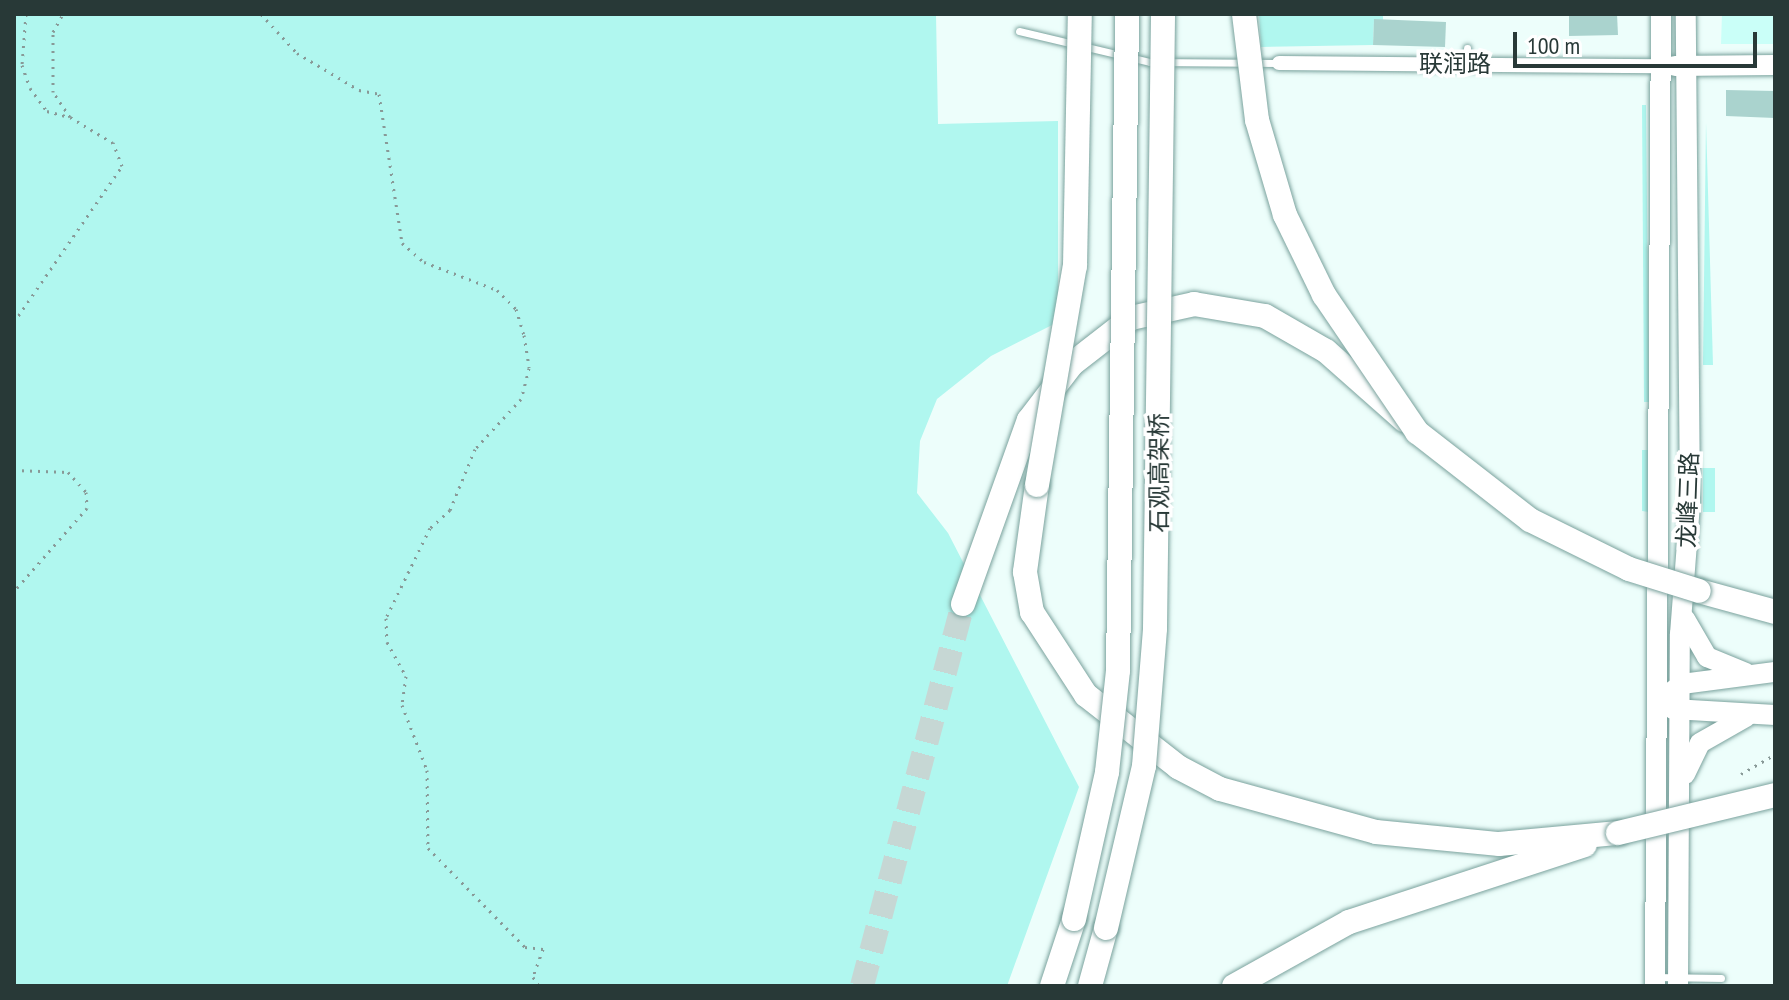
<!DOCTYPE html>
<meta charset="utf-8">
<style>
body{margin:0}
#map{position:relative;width:1789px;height:1000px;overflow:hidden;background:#edfefb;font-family:"PT Sans Narrow","Noto Sans SC",sans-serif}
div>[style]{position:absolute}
.built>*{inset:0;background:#cafff8}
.green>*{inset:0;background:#b0f7ef}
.building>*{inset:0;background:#aad3ce}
.highway-tunnel>*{height:24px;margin-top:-12px;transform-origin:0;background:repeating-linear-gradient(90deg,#c6d7d4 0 24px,transparent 0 36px)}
.path>*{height:3px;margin-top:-1.5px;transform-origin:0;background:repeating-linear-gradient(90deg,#889997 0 2px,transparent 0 8px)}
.roads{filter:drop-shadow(0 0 2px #7aa29d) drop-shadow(0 0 2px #7aa29d)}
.lane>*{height:7px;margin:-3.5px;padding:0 3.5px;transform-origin:3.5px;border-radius:3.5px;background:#fff}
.street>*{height:14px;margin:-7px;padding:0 7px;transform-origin:7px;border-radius:7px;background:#fff}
.secondary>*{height:20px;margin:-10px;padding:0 10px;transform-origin:10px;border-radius:10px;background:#fff}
.highway>*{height:24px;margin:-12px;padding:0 12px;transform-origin:12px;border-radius:12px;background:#fff}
.bridges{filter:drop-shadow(0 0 2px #7aa29d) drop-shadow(0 0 2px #7aa29d)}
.highway-bridge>*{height:24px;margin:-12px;padding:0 12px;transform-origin:12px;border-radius:12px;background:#fff}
span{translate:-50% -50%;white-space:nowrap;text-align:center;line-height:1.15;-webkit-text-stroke:7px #fff;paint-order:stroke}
.street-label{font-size:24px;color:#283937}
.frame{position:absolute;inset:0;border:16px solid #283937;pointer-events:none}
.scale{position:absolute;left:1513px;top:32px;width:244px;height:36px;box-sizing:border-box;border:4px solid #283937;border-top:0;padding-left:10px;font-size:24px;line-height:28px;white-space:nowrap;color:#283937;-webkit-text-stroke:6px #fff;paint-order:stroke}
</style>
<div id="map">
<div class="built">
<div style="clip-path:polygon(1722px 14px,1775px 14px,1775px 44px,1721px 44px)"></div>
</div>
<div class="green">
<div style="clip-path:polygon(14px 14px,936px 14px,938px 124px,1058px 121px,1058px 322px,991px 356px,937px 399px,920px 441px,917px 493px,948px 533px,1079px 787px,1007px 986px,14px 986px)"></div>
<div style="clip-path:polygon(1259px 14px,1383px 14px,1383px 20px,1374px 20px,1373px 45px,1261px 47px)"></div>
<div style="clip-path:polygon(1642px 105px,1646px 105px,1649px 402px,1644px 402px)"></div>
<div style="clip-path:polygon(1706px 122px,1713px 365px,1703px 365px)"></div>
<div style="clip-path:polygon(1642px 450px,1649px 450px,1649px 512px,1642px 511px)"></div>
<div style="clip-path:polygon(1703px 468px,1715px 468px,1715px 512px,1703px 512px)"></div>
</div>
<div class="building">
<div style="clip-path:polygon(1569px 14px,1617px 14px,1618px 35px,1569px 36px)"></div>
<div style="clip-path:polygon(1374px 19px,1446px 22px,1445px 47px,1373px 45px)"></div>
<div style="clip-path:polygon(1726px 90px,1775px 91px,1775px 118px,1726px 116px)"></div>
</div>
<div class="highway-tunnel">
<div style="left:862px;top:986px;width:395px;rotate:-75.2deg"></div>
</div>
<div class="path">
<div style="left:26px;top:14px;width:51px;rotate:94.5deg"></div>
<div style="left:22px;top:65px;width:24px;rotate:71deg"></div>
<div style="left:30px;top:88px;width:29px;rotate:54deg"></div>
<div style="left:47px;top:111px;width:24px;rotate:15deg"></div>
<div style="left:261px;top:14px;width:53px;rotate:47.3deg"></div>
<div style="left:297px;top:53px;width:72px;rotate:30.8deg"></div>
<div style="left:359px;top:90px;width:20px;rotate:11deg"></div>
<div style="left:379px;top:94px;width:151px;rotate:81.2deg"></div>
<div style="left:402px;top:243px;width:29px;rotate:41deg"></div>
<div style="left:424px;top:262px;width:78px;rotate:21deg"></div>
<div style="left:497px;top:290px;width:27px;rotate:45deg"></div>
<div style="left:516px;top:309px;width:27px;rotate:73deg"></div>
<div style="left:524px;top:335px;width:33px;rotate:81deg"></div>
<div style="left:529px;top:368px;width:32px;rotate:104deg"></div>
<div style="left:521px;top:399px;width:68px;rotate:132.6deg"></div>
<div style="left:475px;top:449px;width:66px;rotate:112.3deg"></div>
<div style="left:450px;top:510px;width:27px;rotate:138deg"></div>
<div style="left:430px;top:528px;width:100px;rotate:116.1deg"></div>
<div style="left:386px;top:618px;width:24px;rotate:88deg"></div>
<div style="left:387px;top:642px;width:39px;rotate:61deg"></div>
<div style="left:406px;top:676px;width:29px;rotate:98deg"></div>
<div style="left:402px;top:705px;width:70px;rotate:69deg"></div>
<div style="left:427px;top:770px;width:78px;rotate:89.3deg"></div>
<div style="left:428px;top:848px;width:139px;rotate:45.6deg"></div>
<div style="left:525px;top:947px;width:18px;rotate:6deg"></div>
<div style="left:543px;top:949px;width:30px;rotate:110deg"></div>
<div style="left:533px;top:977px;width:11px;rotate:56deg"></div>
<div style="left:14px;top:322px;width:190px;rotate:-55.3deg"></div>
<div style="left:122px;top:166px;width:25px;rotate:-111deg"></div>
<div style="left:113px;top:143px;width:50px;rotate:-148.8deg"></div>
<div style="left:70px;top:117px;width:30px;rotate:-124deg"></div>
<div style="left:53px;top:92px;width:60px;rotate:-90deg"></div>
<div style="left:53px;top:32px;width:21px;rotate:-61deg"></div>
<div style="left:14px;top:470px;width:54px;rotate:2.1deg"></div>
<div style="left:68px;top:472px;width:27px;rotate:48deg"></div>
<div style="left:86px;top:492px;width:16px;rotate:86deg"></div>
<div style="left:87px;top:508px;width:111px;rotate:131.3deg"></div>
<div style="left:1741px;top:774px;width:39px;rotate:-30deg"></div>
</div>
<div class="roads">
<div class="lane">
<div style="left:1019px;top:31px;width:135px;rotate:13.3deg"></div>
<div style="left:1150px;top:62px;width:129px;rotate:0.4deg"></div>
<div style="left:1466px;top:63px;width:15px;rotate:-86deg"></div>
<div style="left:1656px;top:977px;width:65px;rotate:0.9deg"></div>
</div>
<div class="street">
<div style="left:1279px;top:63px;width:381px;rotate:0.5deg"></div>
</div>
<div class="secondary">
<div style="left:1675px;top:66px;width:100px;rotate:-0.6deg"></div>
<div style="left:1685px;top:619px;width:44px;rotate:59.9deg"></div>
<div style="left:1707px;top:657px;width:42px;rotate:22.3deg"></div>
<div style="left:1671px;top:692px;width:14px;rotate:-36deg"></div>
<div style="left:1682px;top:684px;width:94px;rotate:-7.4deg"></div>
<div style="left:1673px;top:709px;width:102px;rotate:3.4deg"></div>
<div style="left:1685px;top:774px;width:34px;rotate:-64deg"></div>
<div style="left:1700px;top:743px;width:53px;rotate:-29.5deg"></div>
<div style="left:1655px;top:986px;width:972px;rotate:-89.65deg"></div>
<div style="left:1678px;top:986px;width:352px;rotate:-89.7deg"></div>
<div style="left:1680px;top:634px;width:131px;rotate:-85.6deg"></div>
<div style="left:1690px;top:503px;width:489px;rotate:-90.5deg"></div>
</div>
<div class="highway">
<div style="left:1037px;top:485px;width:88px;rotate:97.9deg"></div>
<div style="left:1025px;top:572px;width:41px;rotate:80.1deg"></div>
<div style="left:1032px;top:612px;width:99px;rotate:57deg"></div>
<div style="left:1086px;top:695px;width:117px;rotate:38deg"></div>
<div style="left:1178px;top:767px;width:47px;rotate:27.6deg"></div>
<div style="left:1220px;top:789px;width:162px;rotate:15.4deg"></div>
<div style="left:1376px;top:832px;width:124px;rotate:5.6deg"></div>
<div style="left:1499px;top:844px;width:120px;rotate:-5.3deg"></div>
<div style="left:1699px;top:591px;width:79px;rotate:15.4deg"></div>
<div style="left:963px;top:604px;width:195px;rotate:-70.3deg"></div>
<div style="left:1029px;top:420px;width:71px;rotate:-52.5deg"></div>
<div style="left:1072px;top:364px;width:75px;rotate:-37.9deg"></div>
<div style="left:1131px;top:318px;width:65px;rotate:-12.5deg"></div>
<div style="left:1194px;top:304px;width:72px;rotate:9.6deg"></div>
<div style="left:1265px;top:316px;width:70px;rotate:29.8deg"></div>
<div style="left:1326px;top:351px;width:104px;rotate:41.5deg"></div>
<div style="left:1052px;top:986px;width:71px;rotate:-71.8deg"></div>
<div style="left:1090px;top:986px;width:60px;rotate:-74.6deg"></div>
<div style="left:1234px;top:986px;width:132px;rotate:-29.1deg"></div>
<div style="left:1349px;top:922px;width:248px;rotate:-18.1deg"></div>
</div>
</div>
<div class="bridges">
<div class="highway-bridge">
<div style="left:1244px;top:14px;width:107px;rotate:83deg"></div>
<div style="left:1257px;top:120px;width:99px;rotate:73.6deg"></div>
<div style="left:1285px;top:215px;width:89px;rotate:64deg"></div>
<div style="left:1324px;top:295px;width:166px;rotate:55.8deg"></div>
<div style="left:1417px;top:432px;width:143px;rotate:37.9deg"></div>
<div style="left:1530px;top:520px;width:110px;rotate:26.3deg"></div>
<div style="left:1629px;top:569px;width:73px;rotate:17.4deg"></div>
<div style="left:1037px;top:485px;width:222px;rotate:-80.2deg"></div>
<div style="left:1075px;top:266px;width:252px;rotate:-88.9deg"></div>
<div style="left:1618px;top:833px;width:162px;rotate:-13.6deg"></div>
<div style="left:1074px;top:919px;width:151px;rotate:-77.3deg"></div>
<div style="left:1107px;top:772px;width:103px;rotate:-83.8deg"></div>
<div style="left:1118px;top:670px;width:656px;rotate:-89.21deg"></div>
<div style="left:1106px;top:928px;width:166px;rotate:-76.8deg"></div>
<div style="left:1144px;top:766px;width:138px;rotate:-85.4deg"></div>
<div style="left:1155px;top:628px;width:614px;rotate:-89.25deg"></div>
</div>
</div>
<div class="street-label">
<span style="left:1455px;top:64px">联润路</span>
<span style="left:1159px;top:473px;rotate:-90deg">石观高架桥</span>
<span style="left:1688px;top:500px;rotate:-88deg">龙峰三路</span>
</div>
<div class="frame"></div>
<div class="scale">100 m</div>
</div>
